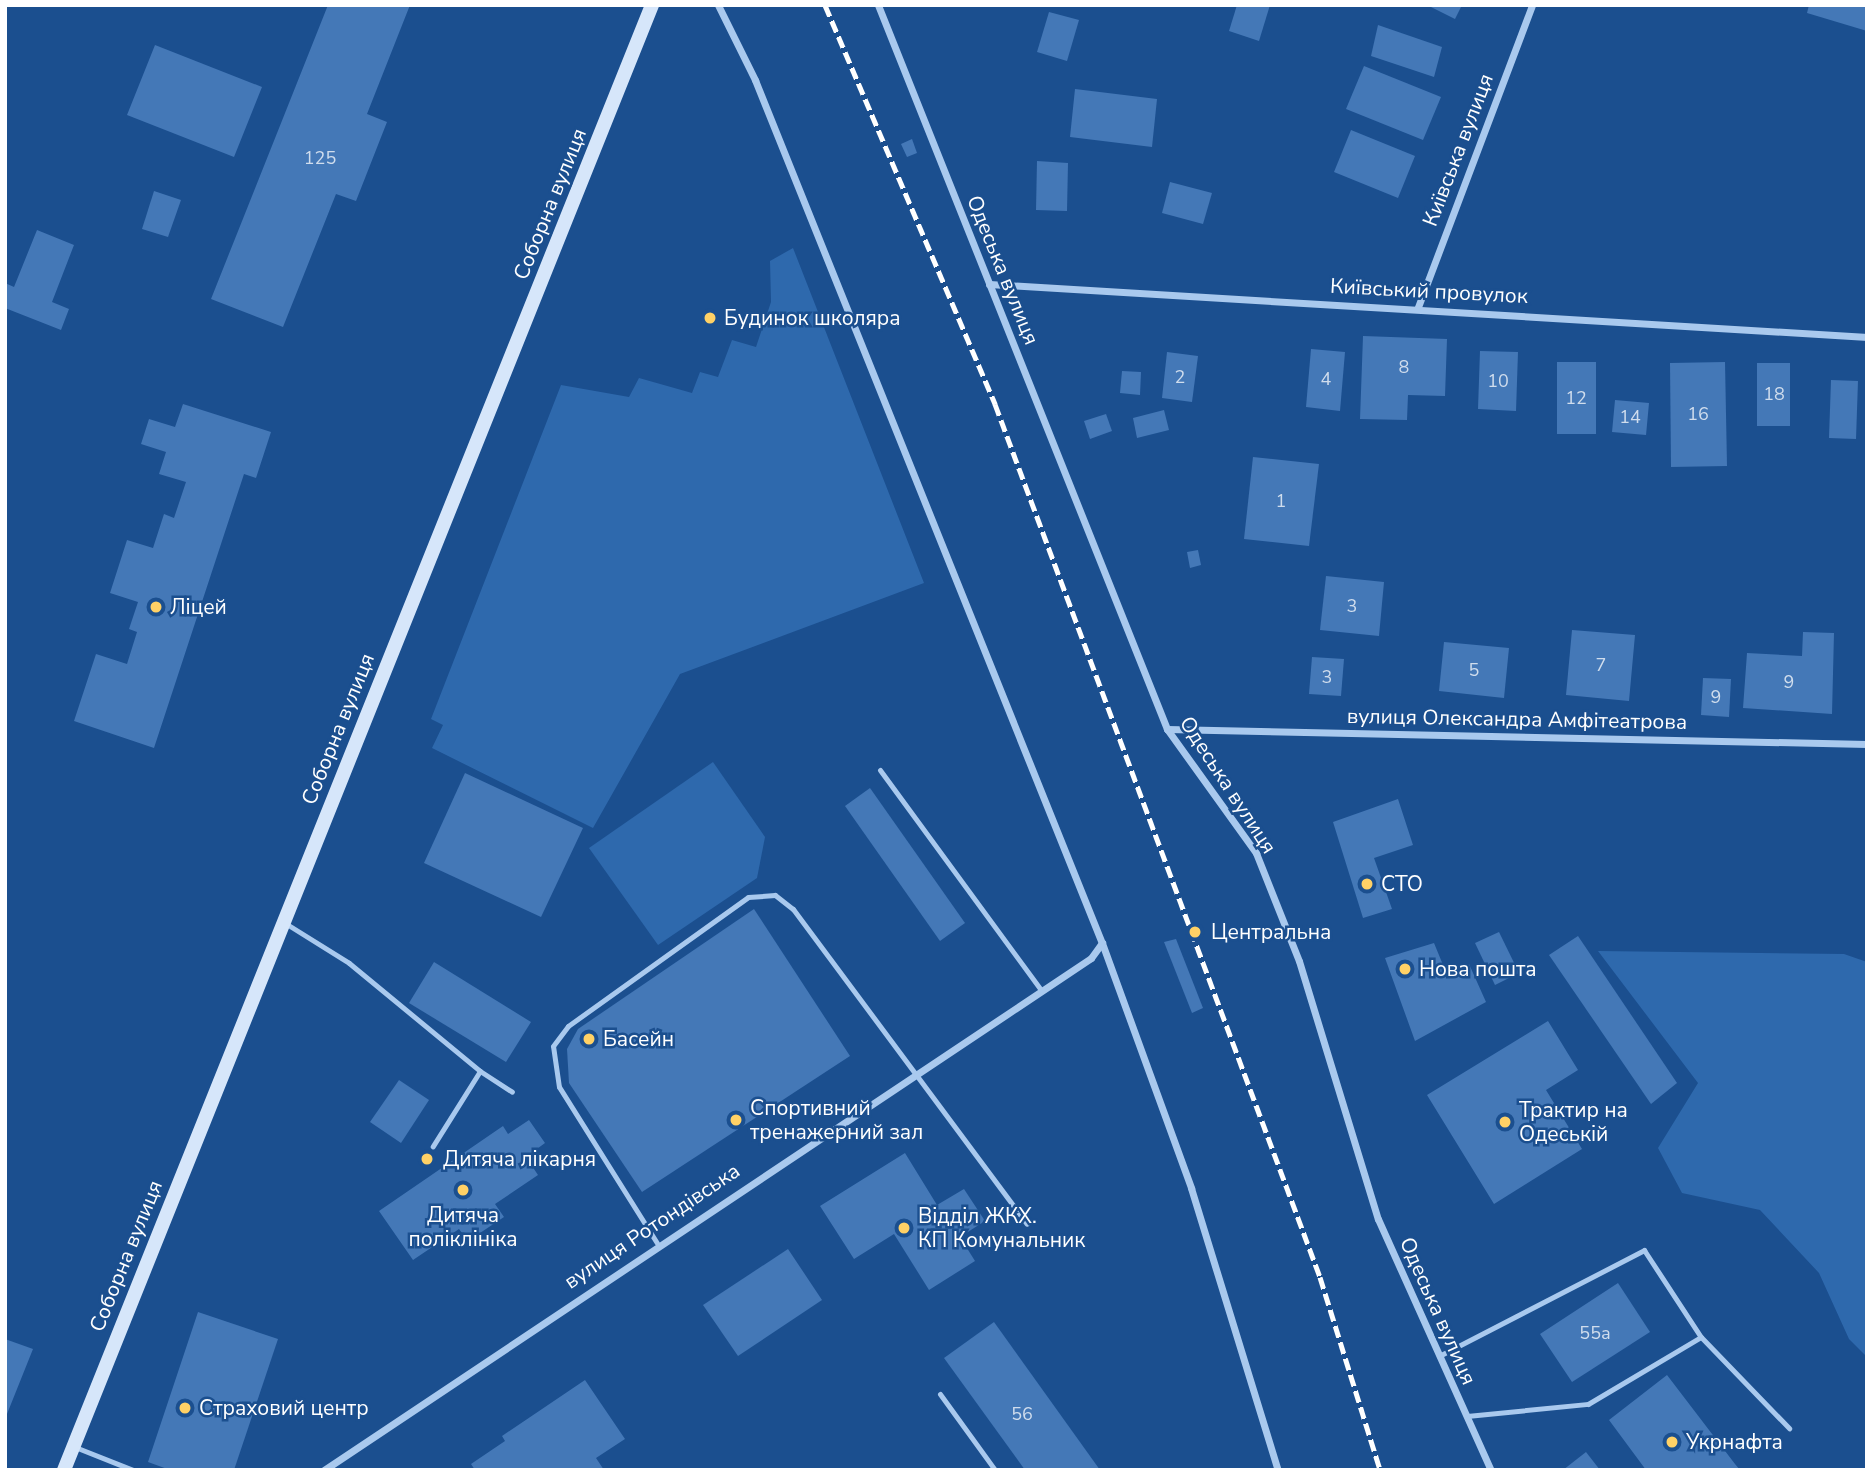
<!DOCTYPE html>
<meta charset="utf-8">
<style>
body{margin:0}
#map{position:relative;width:1872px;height:1475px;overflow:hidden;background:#1b4f8f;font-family:"Nunito Sans",sans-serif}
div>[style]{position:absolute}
.green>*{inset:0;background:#2e69ad}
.building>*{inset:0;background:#4478b7}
.service>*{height:5px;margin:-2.5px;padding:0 2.5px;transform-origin:2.5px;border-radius:2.5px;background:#a9c9ee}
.minor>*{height:7px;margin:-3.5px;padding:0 3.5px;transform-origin:3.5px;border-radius:3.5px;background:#a9c9ee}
.secondary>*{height:14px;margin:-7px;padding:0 7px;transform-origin:7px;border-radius:7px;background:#d6e6fa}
.rail>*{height:5px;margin-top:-2.5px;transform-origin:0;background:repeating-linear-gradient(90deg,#fff 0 12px,transparent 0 17px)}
.dots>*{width:19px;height:19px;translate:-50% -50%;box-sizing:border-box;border:4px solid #1b4f8f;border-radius:50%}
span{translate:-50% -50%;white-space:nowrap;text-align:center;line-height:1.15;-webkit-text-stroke:5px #1b4f8f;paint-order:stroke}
.number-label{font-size:18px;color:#d0dded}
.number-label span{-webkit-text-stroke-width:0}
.street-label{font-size:21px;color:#fff}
.poi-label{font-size:21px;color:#fff}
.left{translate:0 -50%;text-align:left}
.frame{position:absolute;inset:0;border:7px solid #fff;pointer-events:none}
</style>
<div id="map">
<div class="green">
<div style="clip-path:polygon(793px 248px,924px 583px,680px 674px,593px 828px,432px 748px,443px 725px,431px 719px,561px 385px,629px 397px,639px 378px,692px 393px,700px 372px,718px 377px,732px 340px,756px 347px,771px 302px,770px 261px)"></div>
<div style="clip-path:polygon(713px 762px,765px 837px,757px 878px,658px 945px,589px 848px)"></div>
<div style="clip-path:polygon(1598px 951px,1844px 954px,1867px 962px,1867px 1357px,1849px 1339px,1819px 1273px,1760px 1210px,1682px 1193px,1658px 1148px,1698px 1083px)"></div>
</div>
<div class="building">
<div style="clip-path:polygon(328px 5px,410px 5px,367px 114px,387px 122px,356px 201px,336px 194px,283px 327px,211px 299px)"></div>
<div style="clip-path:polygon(1237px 5px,1270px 5px,1259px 41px,1229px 31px)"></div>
<div style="clip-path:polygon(1427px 5px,1462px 5px,1455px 19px)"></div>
<div style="clip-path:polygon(1809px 5px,1867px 5px,1867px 31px,1807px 13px)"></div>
<div style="clip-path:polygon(1049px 12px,1079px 20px,1067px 61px,1037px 52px)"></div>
<div style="clip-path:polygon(1378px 25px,1442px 47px,1434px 77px,1371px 56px)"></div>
<div style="clip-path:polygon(155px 45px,262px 87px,234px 157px,127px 115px)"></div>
<div style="clip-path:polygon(1364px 66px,1441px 97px,1423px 140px,1346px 109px)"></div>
<div style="clip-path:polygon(1075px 89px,1157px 99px,1152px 147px,1070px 137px)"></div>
<div style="clip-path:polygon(1351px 130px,1415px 156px,1398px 198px,1334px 172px)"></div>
<div style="clip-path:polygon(912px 139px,917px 153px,907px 157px,901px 144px)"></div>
<div style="clip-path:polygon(1037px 161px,1068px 163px,1067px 211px,1036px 210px)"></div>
<div style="clip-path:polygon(1170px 182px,1212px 193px,1203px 224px,1162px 213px)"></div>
<div style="clip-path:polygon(154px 191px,181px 200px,168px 237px,142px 229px)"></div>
<div style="clip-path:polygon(37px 230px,74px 245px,52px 302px,69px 309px,61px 330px,5px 308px,5px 283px,14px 287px)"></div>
<div style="clip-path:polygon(1363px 336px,1447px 339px,1445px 396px,1408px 395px,1407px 420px,1360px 419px)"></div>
<div style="clip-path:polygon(1311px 349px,1345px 352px,1340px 411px,1306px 407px)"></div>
<div style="clip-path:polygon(1480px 351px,1518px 352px,1516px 411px,1478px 409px)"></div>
<div style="clip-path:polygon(1167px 352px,1198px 356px,1192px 402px,1162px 398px)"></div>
<div style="clip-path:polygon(1557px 362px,1596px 362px,1596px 434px,1557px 434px)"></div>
<div style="clip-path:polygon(1725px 362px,1727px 466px,1671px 467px,1670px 363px)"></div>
<div style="clip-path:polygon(1757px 363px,1790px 363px,1790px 426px,1757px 426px)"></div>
<div style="clip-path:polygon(1122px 371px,1141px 372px,1140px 395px,1120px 393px)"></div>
<div style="clip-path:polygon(1831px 380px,1858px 381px,1856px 439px,1829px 438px)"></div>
<div style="clip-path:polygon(1615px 400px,1649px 403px,1646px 435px,1612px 432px)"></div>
<div style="clip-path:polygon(183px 404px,271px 432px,256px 478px,244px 474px,154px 748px,74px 721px,96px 654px,127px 664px,137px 632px,129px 629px,138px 602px,110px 593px,127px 540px,153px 548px,164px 514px,174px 518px,186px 482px,159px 474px,166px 452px,141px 444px,149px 419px,175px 427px)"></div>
<div style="clip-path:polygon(1164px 410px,1169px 430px,1137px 438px,1133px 418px)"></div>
<div style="clip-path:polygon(1106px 414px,1112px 431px,1090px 439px,1084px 421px)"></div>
<div style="clip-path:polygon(1253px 457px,1319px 464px,1309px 546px,1244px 539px)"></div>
<div style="clip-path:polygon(1198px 550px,1201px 565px,1190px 568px,1187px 552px)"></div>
<div style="clip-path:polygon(1326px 576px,1384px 582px,1379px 636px,1320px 630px)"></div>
<div style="clip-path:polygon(1572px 630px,1635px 635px,1629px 701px,1566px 695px)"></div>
<div style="clip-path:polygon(1803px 632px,1834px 633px,1832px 714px,1743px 708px,1747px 653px,1802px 656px)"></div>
<div style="clip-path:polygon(1444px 642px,1509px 648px,1504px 698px,1439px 691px)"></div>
<div style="clip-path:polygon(1312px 657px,1344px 659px,1341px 696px,1309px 694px)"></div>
<div style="clip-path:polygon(1703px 678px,1731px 679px,1729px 717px,1701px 715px)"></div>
<div style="clip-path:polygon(465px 773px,583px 828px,541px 917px,424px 863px)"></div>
<div style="clip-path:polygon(870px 788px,965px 923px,940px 941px,845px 806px)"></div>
<div style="clip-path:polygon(1398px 799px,1413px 845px,1374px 858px,1392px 909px,1363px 918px,1333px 822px)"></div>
<div style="clip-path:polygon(754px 909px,850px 1056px,642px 1192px,569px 1083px,567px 1049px,578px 1029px)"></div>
<div style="clip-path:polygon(1499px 932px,1519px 973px,1495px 985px,1475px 943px)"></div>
<div style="clip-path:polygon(1578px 936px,1677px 1083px,1651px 1104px,1549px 955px)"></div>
<div style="clip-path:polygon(1176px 939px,1203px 1008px,1192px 1013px,1164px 942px)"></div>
<div style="clip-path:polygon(1434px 943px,1448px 977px,1469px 964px,1486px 1002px,1415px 1041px,1385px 958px)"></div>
<div style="clip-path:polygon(434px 962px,531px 1022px,506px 1062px,409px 1003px)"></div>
<div style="clip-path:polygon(1548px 1021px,1578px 1070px,1546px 1090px,1582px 1149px,1494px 1204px,1427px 1095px)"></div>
<div style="clip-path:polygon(399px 1080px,429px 1100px,401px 1143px,370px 1122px)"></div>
<div style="clip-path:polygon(529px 1120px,545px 1143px,526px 1157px,538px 1175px,495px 1204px,504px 1217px,468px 1241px,459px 1229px,413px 1260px,379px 1211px,503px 1126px,508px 1134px)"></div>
<div style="clip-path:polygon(905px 1153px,937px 1205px,964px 1189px,985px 1221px,960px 1237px,975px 1261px,929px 1290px,894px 1234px,854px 1259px,820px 1206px)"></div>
<div style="clip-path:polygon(788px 1249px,822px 1300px,738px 1356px,703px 1305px)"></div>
<div style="clip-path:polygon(1618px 1283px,1650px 1332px,1572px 1382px,1540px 1334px)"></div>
<div style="clip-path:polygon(198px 1312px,278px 1339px,234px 1470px,170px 1470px,148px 1462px)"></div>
<div style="clip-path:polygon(994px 1322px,1100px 1470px,1025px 1470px,944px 1358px)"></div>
<div style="clip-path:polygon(5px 1339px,33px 1349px,5px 1419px)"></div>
<div style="clip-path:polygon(1667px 1375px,1735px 1464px,1740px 1470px,1646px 1470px,1609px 1420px)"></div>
<div style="clip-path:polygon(585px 1380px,625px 1439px,596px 1458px,604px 1470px,475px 1470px,471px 1464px,505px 1441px,502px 1436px)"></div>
<div style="clip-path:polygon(1586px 1452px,1600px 1470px,1563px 1470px)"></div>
</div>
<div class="service">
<div style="left:880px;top:770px;width:273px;rotate:53.8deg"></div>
<div style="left:285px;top:923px;width:75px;rotate:32deg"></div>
<div style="left:349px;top:963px;width:170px;rotate:39.5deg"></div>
<div style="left:480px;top:1071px;width:89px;rotate:122.1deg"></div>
<div style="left:480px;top:1071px;width:38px;rotate:33deg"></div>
<div style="left:657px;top:1243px;width:184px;rotate:-122.1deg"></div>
<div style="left:559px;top:1087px;width:41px;rotate:-98.3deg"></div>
<div style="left:553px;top:1046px;width:25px;rotate:-53deg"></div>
<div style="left:568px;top:1026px;width:221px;rotate:-35.6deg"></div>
<div style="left:748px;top:897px;width:27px;rotate:-4deg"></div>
<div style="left:775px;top:895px;width:23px;rotate:38deg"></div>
<div style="left:793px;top:909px;width:392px;rotate:53.4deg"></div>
<div style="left:1439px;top:1356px;width:231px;rotate:-27.3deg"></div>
<div style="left:1644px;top:1250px;width:104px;rotate:56.8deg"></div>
<div style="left:940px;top:1394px;width:94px;rotate:54.1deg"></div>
<div style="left:1467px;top:1416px;width:122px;rotate:-5.7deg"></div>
<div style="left:1588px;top:1404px;width:131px;rotate:-30.7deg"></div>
<div style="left:1701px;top:1337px;width:127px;rotate:46deg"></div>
<div style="left:75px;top:1447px;width:62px;rotate:21.6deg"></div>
</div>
<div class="minor">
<div style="left:718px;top:5px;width:84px;rotate:63.7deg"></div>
<div style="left:755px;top:80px;width:930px;rotate:68.1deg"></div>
<div style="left:1102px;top:943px;width:261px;rotate:70deg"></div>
<div style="left:1191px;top:1188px;width:295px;rotate:72.9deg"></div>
<div style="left:878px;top:5px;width:780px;rotate:68.24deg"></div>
<div style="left:1167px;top:729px;width:153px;rotate:54.3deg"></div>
<div style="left:1256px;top:853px;width:116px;rotate:68.3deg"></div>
<div style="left:1299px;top:961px;width:270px;rotate:73deg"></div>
<div style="left:1378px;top:1219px;width:275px;rotate:65.8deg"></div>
<div style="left:989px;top:284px;width:880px;rotate:3.45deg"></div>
<div style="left:1418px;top:307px;width:323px;rotate:-69.3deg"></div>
<div style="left:1167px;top:729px;width:700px;rotate:1.23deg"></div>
<div style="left:324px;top:1470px;width:922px;rotate:-33.72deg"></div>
<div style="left:1091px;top:958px;width:19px;rotate:-54deg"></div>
</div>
<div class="secondary">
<div style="left:64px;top:1470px;width:1579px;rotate:-68.13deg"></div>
</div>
<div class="rail">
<div style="left:825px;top:5px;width:434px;rotate:66.9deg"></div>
<div style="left:995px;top:404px;width:932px;rotate:69.58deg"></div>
<div style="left:1320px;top:1277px;width:202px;rotate:72.7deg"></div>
</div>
<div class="dots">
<div style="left:710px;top:318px;background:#ffd166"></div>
<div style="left:156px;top:607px;background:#ffd166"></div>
<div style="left:1367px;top:884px;background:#ffd166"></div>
<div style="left:1195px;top:932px;background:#ffd166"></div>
<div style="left:1405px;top:969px;background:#ffd166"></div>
<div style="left:589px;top:1039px;background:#ffd166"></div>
<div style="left:736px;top:1120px;background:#ffd166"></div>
<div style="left:1505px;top:1122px;background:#ffd166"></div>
<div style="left:427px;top:1159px;background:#ffd166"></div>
<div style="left:463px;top:1190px;background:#ffd166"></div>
<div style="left:904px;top:1228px;background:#ffd166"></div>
<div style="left:185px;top:1408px;background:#ffd166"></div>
<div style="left:1672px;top:1442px;background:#ffd166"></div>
</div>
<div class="number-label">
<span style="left:320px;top:158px">125</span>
<span style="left:1404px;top:367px">8</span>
<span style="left:1180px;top:377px">2</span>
<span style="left:1326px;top:379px">4</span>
<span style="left:1498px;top:381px">10</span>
<span style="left:1774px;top:394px">18</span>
<span style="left:1576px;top:398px">12</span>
<span style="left:1698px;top:414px">16</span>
<span style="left:1630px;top:417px">14</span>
<span style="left:1281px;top:501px">1</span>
<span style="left:1352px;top:606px">3</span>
<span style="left:1601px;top:665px">7</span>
<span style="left:1474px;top:670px">5</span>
<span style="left:1327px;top:677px">3</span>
<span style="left:1789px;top:682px">9</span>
<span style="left:1716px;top:697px">9</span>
<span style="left:1595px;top:1333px">55а</span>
<span style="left:1022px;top:1414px">56</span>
</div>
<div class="street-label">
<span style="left:1458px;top:150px;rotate:-69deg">Київська вулиця</span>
<span style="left:550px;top:204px;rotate:-68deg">Соборна вулиця</span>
<span style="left:1003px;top:270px;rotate:68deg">Одеська вулиця</span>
<span style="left:1429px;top:291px;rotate:3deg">Київський провулок</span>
<span style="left:1517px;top:719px;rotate:1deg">вулиця Олександра Амфітеатрова</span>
<span style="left:338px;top:729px;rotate:-68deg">Соборна вулиця</span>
<span style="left:1228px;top:785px;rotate:57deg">Одеська вулиця</span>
<span style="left:652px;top:1226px;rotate:-34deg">вулиця Ротондівська</span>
<span style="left:126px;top:1256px;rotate:-68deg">Соборна вулиця</span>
<span style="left:1438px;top:1311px;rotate:66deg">Одеська вулиця</span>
</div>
<div class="poi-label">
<span class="left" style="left:724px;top:318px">Будинок школяра</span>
<span class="left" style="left:170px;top:607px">Ліцей</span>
<span class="left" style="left:1381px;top:884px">СТО</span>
<span class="left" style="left:1211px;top:932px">Центральна</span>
<span class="left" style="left:1419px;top:969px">Нова пошта</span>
<span class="left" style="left:603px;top:1039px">Басейн</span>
<span class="left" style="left:750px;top:1120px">Спортивний<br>тренажерний зал</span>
<span class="left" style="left:1519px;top:1122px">Трактир на<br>Одеській</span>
<span class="left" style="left:443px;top:1159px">Дитяча лікарня</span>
<span style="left:463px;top:1227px">Дитяча<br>поліклініка</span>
<span class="left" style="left:918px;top:1228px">Відділ ЖКХ.<br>КП Комунальник</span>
<span class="left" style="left:199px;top:1408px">Страховий центр</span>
<span class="left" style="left:1686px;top:1442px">Укрнафта</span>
</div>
<div class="frame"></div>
</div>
